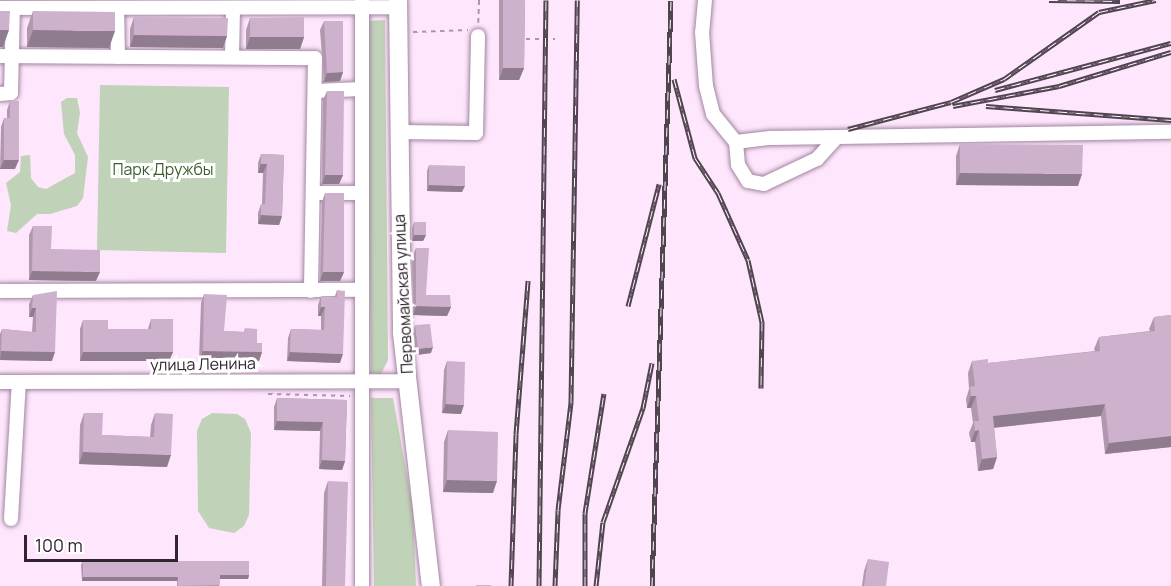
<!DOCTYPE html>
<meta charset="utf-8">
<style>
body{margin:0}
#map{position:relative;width:1171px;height:586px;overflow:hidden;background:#fee6fc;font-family:Manrope,sans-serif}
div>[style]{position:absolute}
.green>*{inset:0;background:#c0d2b7}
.path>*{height:1.5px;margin-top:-0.75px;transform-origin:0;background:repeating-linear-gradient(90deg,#a997a8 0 4.5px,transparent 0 9px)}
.roads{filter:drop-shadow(0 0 2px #a1859f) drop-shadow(0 0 2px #a1859f)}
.minor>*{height:14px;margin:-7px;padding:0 7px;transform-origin:7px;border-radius:7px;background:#fff}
.major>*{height:18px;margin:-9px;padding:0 9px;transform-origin:9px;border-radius:9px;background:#fff}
.rail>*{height:5px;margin-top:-2.5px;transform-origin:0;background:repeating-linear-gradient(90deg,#fff 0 9px,#514450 0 18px);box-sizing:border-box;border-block:2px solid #514450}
.wall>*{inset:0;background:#b198af}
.shaded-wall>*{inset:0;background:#907c8f}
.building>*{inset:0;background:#ceb1cc}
span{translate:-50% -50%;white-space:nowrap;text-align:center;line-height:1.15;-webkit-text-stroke:6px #fff;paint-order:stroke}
.park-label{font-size:16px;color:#3d5c2d}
.street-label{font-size:16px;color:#30252f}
.scale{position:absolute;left:24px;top:535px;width:154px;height:27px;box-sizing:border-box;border:3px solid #30252f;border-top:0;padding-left:8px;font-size:18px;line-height:21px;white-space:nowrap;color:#30252f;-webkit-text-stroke:4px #fff;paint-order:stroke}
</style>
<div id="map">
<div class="green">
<div style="clip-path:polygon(385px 20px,388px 360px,381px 374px,371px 373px,367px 21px)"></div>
<div style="clip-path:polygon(100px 85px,229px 87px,226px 253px,97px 250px)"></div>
<div style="clip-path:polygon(67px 98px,77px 98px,80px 113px,77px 133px,88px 157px,83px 198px,77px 206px,50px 214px,37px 214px,16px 233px,7px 231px,11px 205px,6px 183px,20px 172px,21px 156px,30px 155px,31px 178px,38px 187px,46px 189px,75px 173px,75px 155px,64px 134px,61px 102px)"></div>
<div style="clip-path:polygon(371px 398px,393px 398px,413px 509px,416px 586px,374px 586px)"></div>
<div style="clip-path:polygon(212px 413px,237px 414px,245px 419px,251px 433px,249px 515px,244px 526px,234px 533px,209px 528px,198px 511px,197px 431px,202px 419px)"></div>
</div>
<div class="path">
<div style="left:478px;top:23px;width:23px;rotate:-88deg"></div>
<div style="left:413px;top:32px;width:55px;rotate:-2.1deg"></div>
<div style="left:526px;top:39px;width:29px"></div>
<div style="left:268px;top:394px;width:82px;rotate:1.4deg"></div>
</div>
<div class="roads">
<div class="minor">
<div style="left:705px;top:0;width:32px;rotate:95deg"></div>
<div style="left:702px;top:32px;width:54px;rotate:85.8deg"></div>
<div style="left:706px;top:86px;width:29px;rotate:76deg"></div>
<div style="left:713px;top:114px;width:36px;rotate:51deg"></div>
<div style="left:736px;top:142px;width:34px;rotate:-7deg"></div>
<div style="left:770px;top:138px;width:401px;rotate:-0.9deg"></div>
<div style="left:0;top:8px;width:398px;rotate:-0.1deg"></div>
<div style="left:117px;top:8px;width:49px;rotate:88.8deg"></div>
<div style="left:0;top:56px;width:315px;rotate:0.4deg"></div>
<div style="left:315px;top:58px;width:233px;rotate:91deg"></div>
<div style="left:232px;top:57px;width:49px;rotate:-88.8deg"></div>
<div style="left:315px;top:91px;width:46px;rotate:-2.5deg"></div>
<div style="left:0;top:94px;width:11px;rotate:-5deg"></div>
<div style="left:11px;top:93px;width:85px;rotate:-88.7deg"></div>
<div style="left:400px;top:132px;width:76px;rotate:0.8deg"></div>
<div style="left:476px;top:133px;width:97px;rotate:-88.8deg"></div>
<div style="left:736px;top:142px;width:23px;rotate:85deg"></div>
<div style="left:738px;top:165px;width:19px;rotate:58deg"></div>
<div style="left:748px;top:181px;width:16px;rotate:11deg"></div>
<div style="left:764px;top:184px;width:59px;rotate:-25.3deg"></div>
<div style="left:817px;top:159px;width:28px;rotate:-48deg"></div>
<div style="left:314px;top:193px;width:48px"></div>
<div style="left:0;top:291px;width:362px;rotate:-0.2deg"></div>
<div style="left:0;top:382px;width:407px;rotate:-0.1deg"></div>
<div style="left:11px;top:519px;width:137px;rotate:-86.7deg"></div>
<div style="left:362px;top:586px;width:586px;rotate:-90deg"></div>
</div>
<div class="major">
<div style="left:398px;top:0;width:333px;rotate:89.3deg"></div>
<div style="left:402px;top:333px;width:255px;rotate:83.5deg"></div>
</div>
</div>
<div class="rail">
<div style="left:1049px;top:0;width:71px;rotate:0.8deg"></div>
<div style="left:674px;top:79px;width:82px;rotate:75.1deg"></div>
<div style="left:695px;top:158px;width:42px;rotate:56.7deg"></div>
<div style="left:718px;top:193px;width:73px;rotate:65.9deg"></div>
<div style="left:748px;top:260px;width:64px;rotate:77.3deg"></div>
<div style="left:762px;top:322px;width:66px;rotate:90.9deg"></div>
<div style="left:995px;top:90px;width:182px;rotate:-15deg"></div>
<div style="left:953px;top:106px;width:108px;rotate:-10.7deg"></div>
<div style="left:1059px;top:86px;width:117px;rotate:-16.9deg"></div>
<div style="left:986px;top:106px;width:186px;rotate:4.3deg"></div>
<div style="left:848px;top:129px;width:106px;rotate:-14.7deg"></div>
<div style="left:951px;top:102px;width:58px;rotate:-23.5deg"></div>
<div style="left:1004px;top:79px;width:116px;rotate:-35.2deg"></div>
<div style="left:1099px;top:12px;width:58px;rotate:-11.9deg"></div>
<div style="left:628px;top:306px;width:126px;rotate:-75.7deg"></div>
<div style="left:511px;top:586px;width:152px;rotate:-88.1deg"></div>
<div style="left:516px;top:434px;width:154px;rotate:-85.5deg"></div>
<div style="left:539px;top:586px;width:586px;rotate:-89.32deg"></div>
<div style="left:555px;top:586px;width:76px;rotate:-87.7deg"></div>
<div style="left:558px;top:510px;width:109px;rotate:-83.1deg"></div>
<div style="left:571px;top:402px;width:402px;rotate:-89.1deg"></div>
<div style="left:585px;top:586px;width:73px;rotate:-90deg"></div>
<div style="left:585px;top:513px;width:121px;rotate:-81deg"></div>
<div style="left:596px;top:586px;width:64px;rotate:-83.8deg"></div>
<div style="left:603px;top:522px;width:121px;rotate:-70.7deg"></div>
<div style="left:643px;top:408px;width:46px;rotate:-78.7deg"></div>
<div style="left:652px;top:586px;width:586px;rotate:-88.14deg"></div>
</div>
<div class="wall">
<div style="clip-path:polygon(499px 0,525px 0,524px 68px,519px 80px,499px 80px)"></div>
<div style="clip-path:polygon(33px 11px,109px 48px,27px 47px,27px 28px)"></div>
<div style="clip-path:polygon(134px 17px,227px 36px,223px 48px,130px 47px,130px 29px)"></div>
<div style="clip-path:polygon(250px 18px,304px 37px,300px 49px,246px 49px,246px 30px)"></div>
<div style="clip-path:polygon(324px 21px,343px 72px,340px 81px,324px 82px,320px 30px)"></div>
<div style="clip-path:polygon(327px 91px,343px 175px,339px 184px,322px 184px,323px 100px)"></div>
<div style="clip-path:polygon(10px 101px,15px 169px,0 169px,1px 127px,4px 118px,7px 118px,7px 110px)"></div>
<div style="clip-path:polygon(960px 144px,1078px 186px,956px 185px,956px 156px)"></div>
<div style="clip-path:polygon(261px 154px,284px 155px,282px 216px,279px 225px,258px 224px,258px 213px,261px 204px,262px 204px,263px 173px,258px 173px,258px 163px)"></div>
<div style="clip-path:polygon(429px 165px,462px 192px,427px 191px,427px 171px)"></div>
<div style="clip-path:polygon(325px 193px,344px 272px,340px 281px,320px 281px,322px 202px)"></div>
<div style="clip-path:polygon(414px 222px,426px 235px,423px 241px,412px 241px,412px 228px)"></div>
<div style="clip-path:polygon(33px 226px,51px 249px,96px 281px,29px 280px,29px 235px)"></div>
<div style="clip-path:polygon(416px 248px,426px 295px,451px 307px,447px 316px,413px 315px,412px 257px)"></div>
<div style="clip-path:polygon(337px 290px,340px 363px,287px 361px,288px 338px,291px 329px,321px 330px,321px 316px,318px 316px,318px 305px,321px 296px,335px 296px)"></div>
<div style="clip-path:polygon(204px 294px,224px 331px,244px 332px,245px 328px,257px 343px,262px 352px,259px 361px,199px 360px,201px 303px)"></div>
<div style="clip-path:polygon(33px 295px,52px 361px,0 360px,0 334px,2px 329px,32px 332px,33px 317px,29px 317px,29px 304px)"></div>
<div style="clip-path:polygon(1171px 315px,1171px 447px,1105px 454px,1101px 416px,994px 428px,997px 457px,993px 469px,978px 471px,975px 442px,971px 442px,969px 433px,973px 423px,971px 408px,967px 408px,966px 399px,969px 389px,968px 373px,972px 361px,988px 363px,1095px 351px,1094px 349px,1099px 337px,1150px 331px,1149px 329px,1154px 317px)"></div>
<div style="clip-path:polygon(151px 319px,173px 352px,169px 361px,80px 361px,80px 329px,83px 320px,108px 329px,148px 329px)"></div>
<div style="clip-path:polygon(415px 325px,431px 353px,416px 355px,413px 331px)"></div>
<div style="clip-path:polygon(447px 361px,461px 414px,442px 413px,444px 370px)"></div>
<div style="clip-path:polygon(277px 398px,347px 400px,345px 461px,342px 470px,319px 469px,320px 431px,274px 430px,274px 407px)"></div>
<div style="clip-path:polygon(84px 413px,102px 435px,150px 437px,151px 425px,155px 413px,167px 467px,79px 464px,80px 425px)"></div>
<div style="clip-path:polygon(448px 430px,493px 493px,443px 492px,444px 442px)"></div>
<div style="clip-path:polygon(328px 481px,345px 586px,322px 586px,324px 493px)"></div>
<div style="clip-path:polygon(868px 559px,886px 586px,862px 586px,864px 571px)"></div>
<div style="clip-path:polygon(83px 561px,249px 575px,248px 579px,220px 579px,219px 586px,177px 586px,177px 581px,82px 581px,81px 565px)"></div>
</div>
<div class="shaded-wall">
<div style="clip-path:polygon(0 30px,9px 30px,3px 47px,0 47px)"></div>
<div style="clip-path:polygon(33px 30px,115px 31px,109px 48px,27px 47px)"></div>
<div style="clip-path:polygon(134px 35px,227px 36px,223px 48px,130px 47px)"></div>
<div style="clip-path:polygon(250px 37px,304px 37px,300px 49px,246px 49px)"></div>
<div style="clip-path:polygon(503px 68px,524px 68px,519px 80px,499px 80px)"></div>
<div style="clip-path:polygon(343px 72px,340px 81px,324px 82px,327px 73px)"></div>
<div style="clip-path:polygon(4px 160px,19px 160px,15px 169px,0 169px)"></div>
<div style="clip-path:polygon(261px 164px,267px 164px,263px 173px,258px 173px)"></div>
<div style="clip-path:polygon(960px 173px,1082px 174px,1078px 186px,956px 185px)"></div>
<div style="clip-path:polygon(325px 175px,343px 175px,339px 184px,322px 184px)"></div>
<div style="clip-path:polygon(429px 185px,465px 186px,462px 192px,427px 191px)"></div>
<div style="clip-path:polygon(261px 215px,282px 216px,279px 225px,258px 224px)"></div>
<div style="clip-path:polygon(414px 235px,426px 235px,423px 241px,412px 241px)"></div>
<div style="clip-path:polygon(32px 271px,100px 272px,96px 281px,29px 280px)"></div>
<div style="clip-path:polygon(323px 272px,344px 272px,340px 281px,320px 281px)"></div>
<div style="clip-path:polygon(416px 306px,451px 307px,447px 316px,413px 315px)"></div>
<div style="clip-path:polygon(321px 307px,325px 307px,321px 316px,318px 316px)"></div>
<div style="clip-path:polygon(32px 308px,36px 308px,33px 317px,29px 317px)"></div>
<div style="clip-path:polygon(433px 347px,431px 353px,416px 355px,418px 349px)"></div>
<div style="clip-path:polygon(1px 351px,55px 352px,52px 361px,0 360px)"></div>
<div style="clip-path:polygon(203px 351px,262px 352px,259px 361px,199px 360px)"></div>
<div style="clip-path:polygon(83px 352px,173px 352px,169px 361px,80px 361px)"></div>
<div style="clip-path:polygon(290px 352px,343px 354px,340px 363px,287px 361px)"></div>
<div style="clip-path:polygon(971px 396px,976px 396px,971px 408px,967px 408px)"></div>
<div style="clip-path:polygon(446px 404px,464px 405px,461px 414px,442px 413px)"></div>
<div style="clip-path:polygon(1105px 404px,1101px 416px,989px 428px,993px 416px)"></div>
<div style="clip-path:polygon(277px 421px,323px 422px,320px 431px,274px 430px)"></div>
<div style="clip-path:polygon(979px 430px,975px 442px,971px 442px,975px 431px)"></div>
<div style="clip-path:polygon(1171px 436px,1171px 447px,1105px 454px,1109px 443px)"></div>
<div style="clip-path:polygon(83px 452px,171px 455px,167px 467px,79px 464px)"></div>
<div style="clip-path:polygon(997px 457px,993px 469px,978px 471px,982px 459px)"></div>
<div style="clip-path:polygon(322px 460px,345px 461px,342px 470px,319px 469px)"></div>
<div style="clip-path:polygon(447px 480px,497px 481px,493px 493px,443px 492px)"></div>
<div style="clip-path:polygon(220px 575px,249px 575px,248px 579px,218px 579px)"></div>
<div style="clip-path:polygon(83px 577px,178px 577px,177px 581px,82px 581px)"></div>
</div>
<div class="building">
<div style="clip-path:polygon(503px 0,525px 0,524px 68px,503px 68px)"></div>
<div style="clip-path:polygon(0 11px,10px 11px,9px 30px,0 30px)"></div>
<div style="clip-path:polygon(33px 11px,115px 12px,115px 31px,33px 30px)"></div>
<div style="clip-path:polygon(134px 17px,228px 18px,227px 36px,134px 35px)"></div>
<div style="clip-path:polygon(304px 17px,304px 37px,250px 37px,250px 18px)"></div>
<div style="clip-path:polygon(324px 21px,343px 21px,343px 72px,327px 73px)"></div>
<div style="clip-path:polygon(327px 91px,344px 91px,343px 175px,325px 175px)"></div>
<div style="clip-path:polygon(10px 101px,19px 101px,19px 160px,4px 160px,4px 118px,10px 118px)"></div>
<div style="clip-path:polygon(960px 144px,1083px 145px,1082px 174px,960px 173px)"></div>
<div style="clip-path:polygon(261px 154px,284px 155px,282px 216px,261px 215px,261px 204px,265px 204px,267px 164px,261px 164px)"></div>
<div style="clip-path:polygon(429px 165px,465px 166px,465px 186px,429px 185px)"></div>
<div style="clip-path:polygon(325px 193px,344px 193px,344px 272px,323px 272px)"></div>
<div style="clip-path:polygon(414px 222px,426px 222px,426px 235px,414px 235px)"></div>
<div style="clip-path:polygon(33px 226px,52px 226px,51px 249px,100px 250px,100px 272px,32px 271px)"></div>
<div style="clip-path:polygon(416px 248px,429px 248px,426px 295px,450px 295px,451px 307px,416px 306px)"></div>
<div style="clip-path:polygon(337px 290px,345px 291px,343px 354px,290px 352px,291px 329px,324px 330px,325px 307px,321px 307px,321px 296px,337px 297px)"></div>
<div style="clip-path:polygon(57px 291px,55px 352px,1px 351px,2px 329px,36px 332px,36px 308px,32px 308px,33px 295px)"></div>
<div style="clip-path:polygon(204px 294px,227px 295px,224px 331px,245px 332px,245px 328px,257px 329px,257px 343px,262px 343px,262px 352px,203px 351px)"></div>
<div style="clip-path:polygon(1171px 315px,1171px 436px,1109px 443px,1105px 404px,993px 416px,997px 457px,982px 459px,979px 430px,975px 431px,974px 421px,979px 421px,976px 396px,971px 396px,970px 387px,975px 386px,972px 361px,988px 359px,988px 363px,1100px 351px,1099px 337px,1155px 331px,1154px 317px)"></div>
<div style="clip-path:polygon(151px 319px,173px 319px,173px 352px,83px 352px,83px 320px,108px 320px,108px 329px,151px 329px)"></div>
<div style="clip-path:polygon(430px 324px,433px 347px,418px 349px,415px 325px)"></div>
<div style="clip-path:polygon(447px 361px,465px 362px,464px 405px,446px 404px)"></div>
<div style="clip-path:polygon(277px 398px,347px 400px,345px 461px,322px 460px,323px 422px,277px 421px)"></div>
<div style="clip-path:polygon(84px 413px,103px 413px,102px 435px,154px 437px,155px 413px,173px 414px,171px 455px,83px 452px)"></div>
<div style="clip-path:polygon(448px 430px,498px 432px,497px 481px,447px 480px)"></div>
<div style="clip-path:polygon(328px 481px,348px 482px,345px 586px,326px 586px)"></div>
<div style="clip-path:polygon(868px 559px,889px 562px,886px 586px,864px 586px)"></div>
<div style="clip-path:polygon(83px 561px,249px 561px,249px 575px,220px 575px,220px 585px,178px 586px,178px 577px,83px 577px)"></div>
<div style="clip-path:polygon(476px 585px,491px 585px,491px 586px,476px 586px)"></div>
</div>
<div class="park-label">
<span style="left:163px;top:169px">Парк Дружбы</span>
</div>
<div class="street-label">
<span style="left:403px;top:294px;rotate:-93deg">Первомайская улица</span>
<span style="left:203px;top:364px;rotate:-1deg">улица Ленина</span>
</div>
<div class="scale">100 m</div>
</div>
